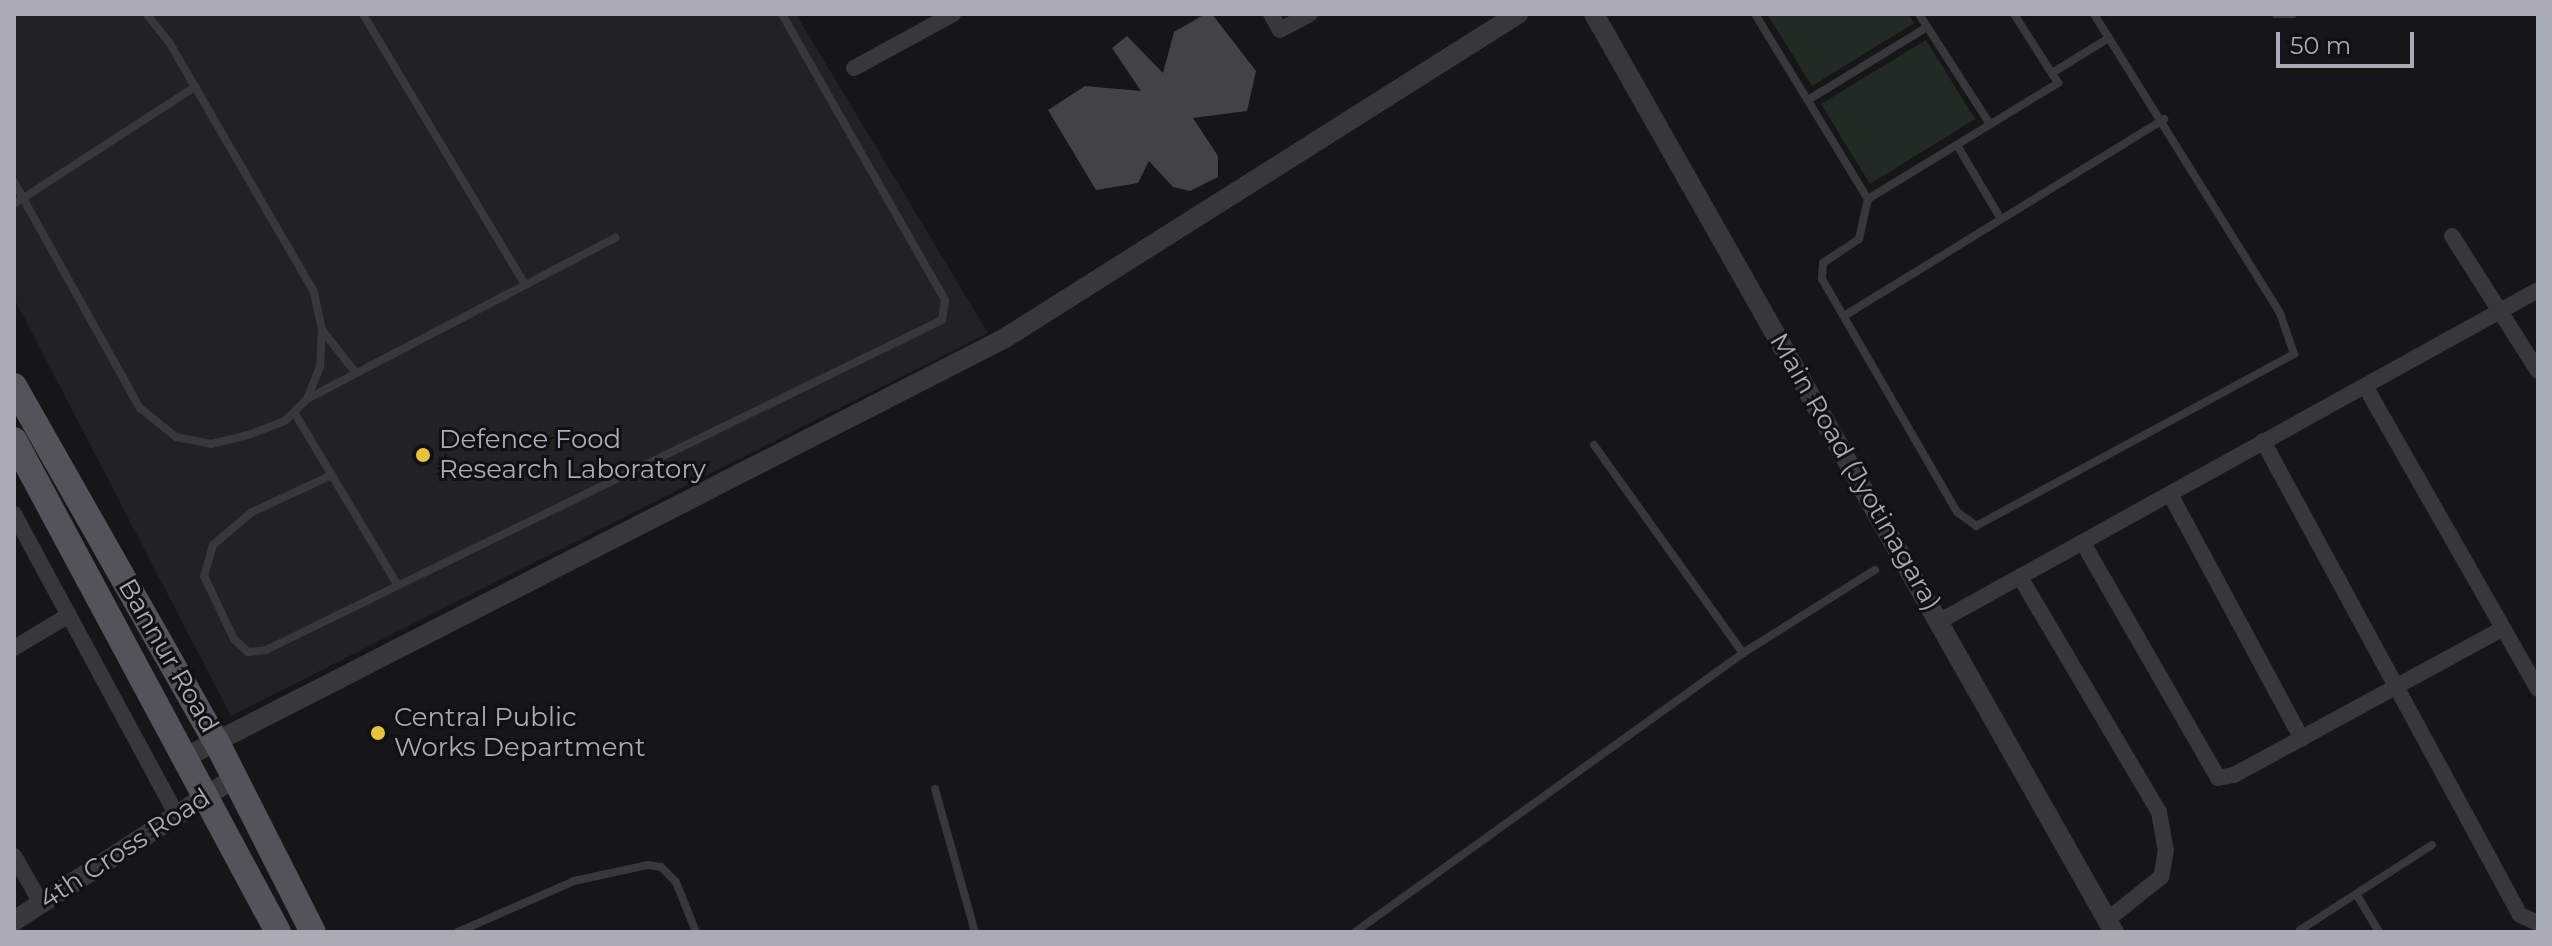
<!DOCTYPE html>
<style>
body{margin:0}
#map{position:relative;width:2552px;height:946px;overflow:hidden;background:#161618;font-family:Montserrat,sans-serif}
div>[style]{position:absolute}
.built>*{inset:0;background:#222224}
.green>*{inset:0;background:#222a24}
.building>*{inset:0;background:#434347}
.service>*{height:8px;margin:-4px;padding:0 4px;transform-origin:4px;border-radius:4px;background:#37373c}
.minor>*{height:16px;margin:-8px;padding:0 8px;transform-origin:8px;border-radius:8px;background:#37373c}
.tertiary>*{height:20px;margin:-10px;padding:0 10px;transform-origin:10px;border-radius:10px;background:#37373c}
.primary>*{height:26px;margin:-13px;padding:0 13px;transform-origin:13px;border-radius:13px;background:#53545b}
.dots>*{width:22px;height:22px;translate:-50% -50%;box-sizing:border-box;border:4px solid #111113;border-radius:50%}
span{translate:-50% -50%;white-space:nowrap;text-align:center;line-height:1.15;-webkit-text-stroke:6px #111113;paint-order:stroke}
.poi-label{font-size:26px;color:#a9abb7}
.left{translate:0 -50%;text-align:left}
.street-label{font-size:26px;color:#a9abb7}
.frame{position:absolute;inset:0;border:16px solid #a9abb7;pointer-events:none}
.scale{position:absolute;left:2276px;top:32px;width:138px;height:36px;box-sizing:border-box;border:4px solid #a9abb7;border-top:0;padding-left:10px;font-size:24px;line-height:28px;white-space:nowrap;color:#a9abb7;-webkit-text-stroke:6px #111113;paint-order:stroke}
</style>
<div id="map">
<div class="built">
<div style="clip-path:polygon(14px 14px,796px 14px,988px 333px,231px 716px,14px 298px)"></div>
</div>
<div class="green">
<div style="clip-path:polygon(1767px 14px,1908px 14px,1914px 23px,1812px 86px)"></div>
<div style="clip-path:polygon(1926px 40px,1975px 119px,1870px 184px,1821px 104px)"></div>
</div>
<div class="building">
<div style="clip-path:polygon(1205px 14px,1212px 14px,1256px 71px,1247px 111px,1193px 118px,1218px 156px,1218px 177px,1190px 191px,1173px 187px,1149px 161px,1138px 183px,1096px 190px,1048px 110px,1085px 86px,1141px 91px,1112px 48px,1127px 36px,1163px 73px,1174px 32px)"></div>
</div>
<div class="service">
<div style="left:363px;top:14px;width:316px;rotate:59.1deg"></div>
<div style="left:1755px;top:14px;width:217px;rotate:58.6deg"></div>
<div style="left:1868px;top:199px;width:223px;rotate:-31.4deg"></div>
<div style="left:2058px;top:83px;width:82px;rotate:-122.5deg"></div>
<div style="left:1919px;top:14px;width:131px;rotate:57.2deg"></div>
<div style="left:2276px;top:14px;width:17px"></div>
<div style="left:2052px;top:73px;width:67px;rotate:-31.6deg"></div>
<div style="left:1808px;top:100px;width:140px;rotate:-31.5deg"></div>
<div style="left:1957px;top:145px;width:86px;rotate:59.3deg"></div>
<div style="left:14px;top:182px;width:259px;rotate:60.9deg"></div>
<div style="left:140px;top:408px;width:46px;rotate:38.9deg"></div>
<div style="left:176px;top:437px;width:36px;rotate:11deg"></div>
<div style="left:211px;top:444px;width:38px;rotate:-14deg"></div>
<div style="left:248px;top:435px;width:40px;rotate:-21deg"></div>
<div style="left:285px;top:421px;width:31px;rotate:-45deg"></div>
<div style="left:307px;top:399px;width:35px;rotate:-68deg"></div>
<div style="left:320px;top:367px;width:37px;rotate:-87deg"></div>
<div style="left:322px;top:330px;width:39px;rotate:-102deg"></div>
<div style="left:314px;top:292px;width:289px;rotate:-120.1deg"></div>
<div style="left:169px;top:42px;width:36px;rotate:-129deg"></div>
<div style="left:1868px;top:199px;width:41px;rotate:102.7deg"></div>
<div style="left:1859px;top:239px;width:43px;rotate:146.3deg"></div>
<div style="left:1823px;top:263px;width:16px;rotate:94deg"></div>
<div style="left:1822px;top:279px;width:269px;rotate:59.9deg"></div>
<div style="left:1957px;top:512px;width:24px;rotate:36deg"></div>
<div style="left:1976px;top:526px;width:362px;rotate:-28.4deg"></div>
<div style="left:2294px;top:354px;width:43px;rotate:-108.9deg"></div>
<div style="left:2280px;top:313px;width:352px;rotate:-121.9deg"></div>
<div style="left:14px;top:204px;width:216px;rotate:-32.9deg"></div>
<div style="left:1844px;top:316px;width:376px;rotate:-31.6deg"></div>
<div style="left:322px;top:330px;width:55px;rotate:51.7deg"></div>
<div style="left:307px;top:399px;width:348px;rotate:-27.6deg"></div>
<div style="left:294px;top:412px;width:200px;rotate:59.1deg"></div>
<div style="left:1594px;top:445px;width:256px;rotate:54.4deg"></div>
<div style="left:332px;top:475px;width:88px;rotate:155.2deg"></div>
<div style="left:252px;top:512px;width:51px;rotate:139.8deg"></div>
<div style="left:213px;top:545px;width:32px;rotate:106deg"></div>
<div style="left:204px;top:576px;width:70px;rotate:64.5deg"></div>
<div style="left:234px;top:639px;width:19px;rotate:43deg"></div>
<div style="left:248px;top:652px;width:18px;rotate:-6deg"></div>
<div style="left:266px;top:650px;width:752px;rotate:-26.02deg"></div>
<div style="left:942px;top:320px;width:20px;rotate:-81deg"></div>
<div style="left:945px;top:300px;width:329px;rotate:-119.7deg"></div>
<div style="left:935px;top:789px;width:148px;rotate:74.4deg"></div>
<div style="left:2358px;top:897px;width:41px;rotate:59deg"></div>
<div style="left:2300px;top:930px;width:157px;rotate:-32.8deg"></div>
<div style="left:458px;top:932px;width:127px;rotate:-23.7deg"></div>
<div style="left:574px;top:881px;width:76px;rotate:-12.2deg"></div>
<div style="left:648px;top:865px;width:13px;rotate:9deg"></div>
<div style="left:661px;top:867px;width:21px;rotate:45deg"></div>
<div style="left:676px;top:882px;width:54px;rotate:68.2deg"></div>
<div style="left:1355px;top:932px;width:478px;rotate:-35.7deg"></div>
<div style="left:1743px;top:653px;width:156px;rotate:-32.2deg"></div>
</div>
<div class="minor">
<div style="left:1271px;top:14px;width:18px;rotate:61deg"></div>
<div style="left:1280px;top:30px;width:34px;rotate:-28deg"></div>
<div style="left:854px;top:68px;width:113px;rotate:-28.6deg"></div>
<div style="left:2452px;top:236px;width:160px;rotate:57.5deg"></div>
<div style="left:2365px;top:386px;width:349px;rotate:60.3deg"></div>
<div style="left:2263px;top:441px;width:539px;rotate:61.53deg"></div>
<div style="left:2520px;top:915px;width:20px;rotate:24deg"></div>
<div style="left:2170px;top:494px;width:278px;rotate:61.7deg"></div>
<div style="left:14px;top:514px;width:342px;rotate:61.6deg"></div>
<div style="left:2083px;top:543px;width:271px;rotate:60.1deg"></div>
<div style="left:2218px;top:778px;width:16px;rotate:-11deg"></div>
<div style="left:2234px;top:775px;width:305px;rotate:-28.6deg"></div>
<div style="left:2020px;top:577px;width:273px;rotate:59.4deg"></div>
<div style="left:2159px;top:812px;width:39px;rotate:80deg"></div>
<div style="left:2166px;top:850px;width:27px;rotate:100deg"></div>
<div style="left:2161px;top:877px;width:69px;rotate:141.5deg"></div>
<div style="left:1940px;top:621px;width:683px;rotate:-28.97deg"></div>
<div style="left:14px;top:648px;width:64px;rotate:-31deg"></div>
<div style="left:14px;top:856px;width:54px;rotate:60.1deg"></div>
</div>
<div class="tertiary">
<div style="left:1594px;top:14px;width:1055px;rotate:60.47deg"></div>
<div style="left:186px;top:757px;width:920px;rotate:-27.09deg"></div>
<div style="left:1005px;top:338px;width:607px;rotate:-32.28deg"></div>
<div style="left:14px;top:921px;width:265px;rotate:-33deg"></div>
</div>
<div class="primary">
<div style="left:14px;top:386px;width:408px;rotate:60.4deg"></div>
<div style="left:216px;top:741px;width:214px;rotate:63.1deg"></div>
<div style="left:14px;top:440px;width:558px;rotate:61.78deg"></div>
</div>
<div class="dots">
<div style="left:423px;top:455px;background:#e6c240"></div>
<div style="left:378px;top:733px;background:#e6c240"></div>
</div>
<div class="poi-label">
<span class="left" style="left:439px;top:455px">Defence Food<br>Research Laboratory</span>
<span class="left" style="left:394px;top:733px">Central Public<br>Works Department</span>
</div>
<div class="street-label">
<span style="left:1855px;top:472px;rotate:60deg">Main Road (Jyotinagara)</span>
<span style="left:168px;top:656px;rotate:60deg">Bannur Road</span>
<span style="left:125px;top:849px;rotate:-33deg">4th Cross Road</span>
</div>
<div class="frame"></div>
<div class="scale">50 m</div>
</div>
